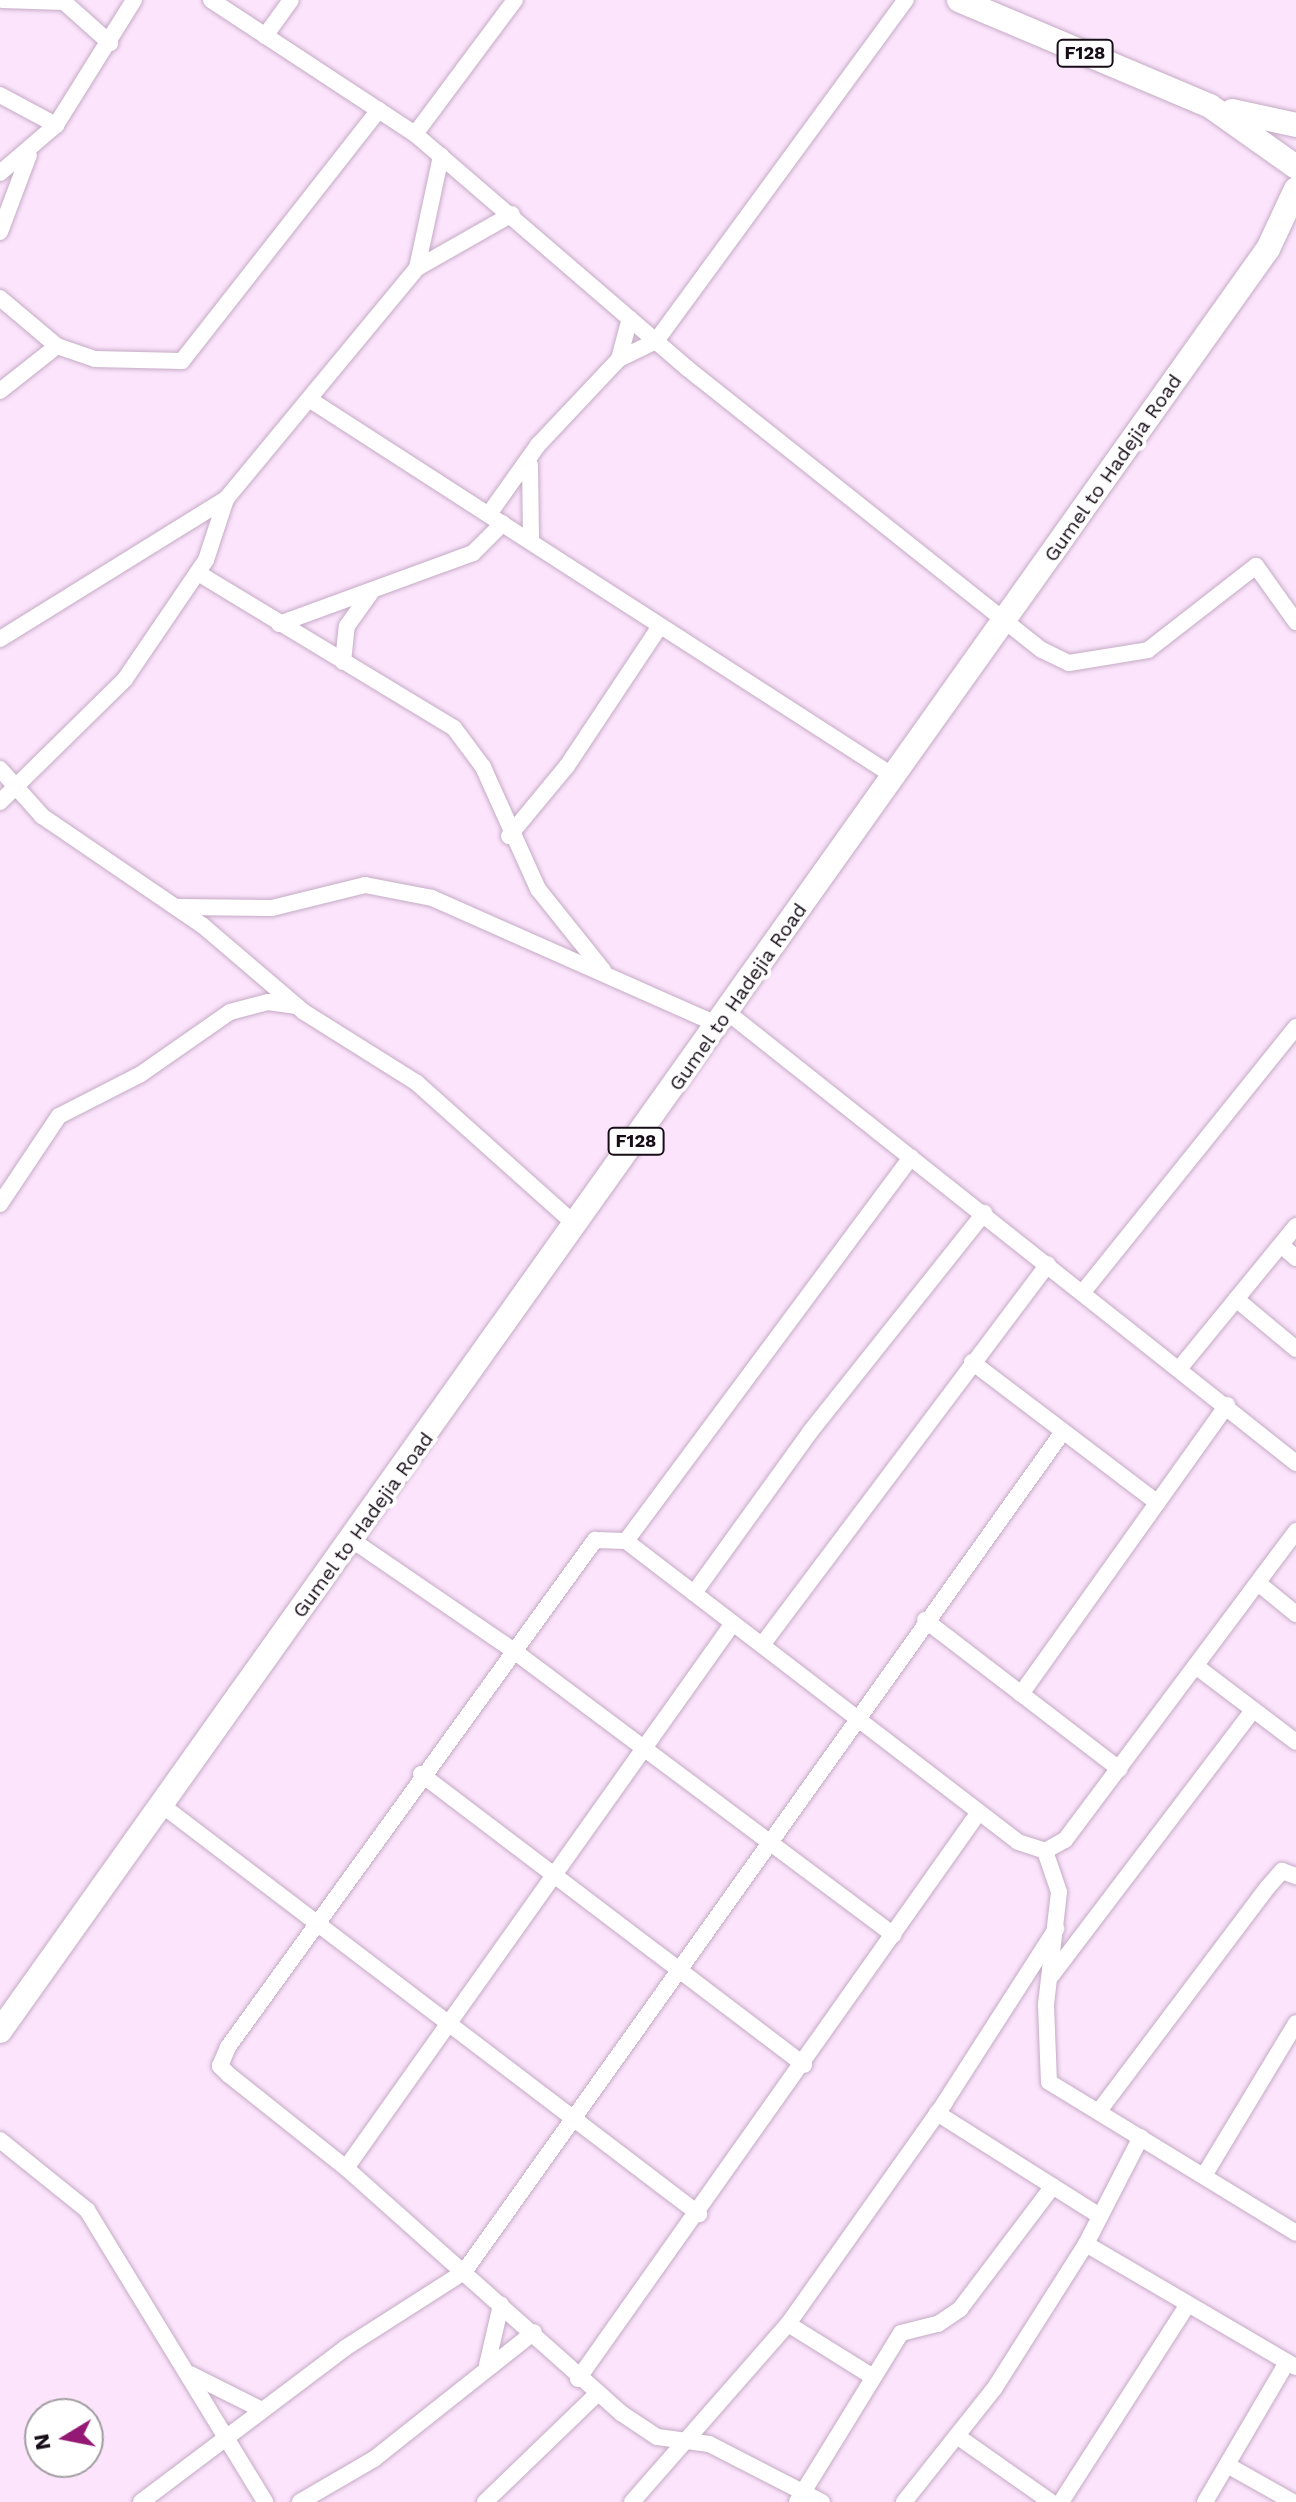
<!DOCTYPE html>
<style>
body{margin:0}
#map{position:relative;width:1296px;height:2502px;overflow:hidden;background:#fce5fc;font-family:"Work Sans",sans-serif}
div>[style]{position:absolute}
.roads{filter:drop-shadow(0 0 2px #c5aac5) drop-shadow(0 0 2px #c5aac5)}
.minor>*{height:16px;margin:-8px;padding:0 8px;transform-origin:8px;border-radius:8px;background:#fff}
.primary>*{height:24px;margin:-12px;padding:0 12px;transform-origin:12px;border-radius:12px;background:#fff}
span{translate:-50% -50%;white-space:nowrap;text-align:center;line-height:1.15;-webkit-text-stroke:8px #fff;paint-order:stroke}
.shield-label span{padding:2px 6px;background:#fff;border:2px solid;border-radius:6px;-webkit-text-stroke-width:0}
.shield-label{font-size:18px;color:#170d17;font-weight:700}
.street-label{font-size:20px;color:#170d17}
.north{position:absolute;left:24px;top:2398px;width:80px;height:80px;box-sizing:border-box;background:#fff;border:2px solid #a29ea2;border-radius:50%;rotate:260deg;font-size:22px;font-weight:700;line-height:32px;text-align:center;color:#170d17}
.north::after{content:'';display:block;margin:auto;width:28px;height:36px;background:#941974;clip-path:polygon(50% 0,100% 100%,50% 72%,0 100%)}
</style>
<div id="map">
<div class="roads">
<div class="minor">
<div style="left:2px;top:0;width:62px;rotate:1.8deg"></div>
<div style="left:64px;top:2px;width:62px;rotate:41.7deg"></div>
<div style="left:211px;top:0;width:244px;rotate:33.3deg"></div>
<div style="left:415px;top:134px;width:359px;rotate:40.7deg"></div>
<div style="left:687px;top:368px;width:453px;rotate:38.5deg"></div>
<div style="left:1042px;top:650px;width:30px;rotate:26deg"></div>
<div style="left:1069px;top:663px;width:80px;rotate:-9.3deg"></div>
<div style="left:1148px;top:650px;width:137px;rotate:-37.9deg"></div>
<div style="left:1256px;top:566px;width:69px;rotate:54.5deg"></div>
<div style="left:265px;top:36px;width:44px;rotate:-54.2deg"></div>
<div style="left:0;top:95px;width:64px;rotate:28.2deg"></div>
<div style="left:415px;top:134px;width:167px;rotate:-53.3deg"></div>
<div style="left:0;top:173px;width:74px;rotate:-40.6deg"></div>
<div style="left:56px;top:125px;width:147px;rotate:-58deg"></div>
<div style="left:0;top:232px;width:82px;rotate:-69.4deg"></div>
<div style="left:417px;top:268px;width:115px;rotate:-77.9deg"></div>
<div style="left:0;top:298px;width:75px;rotate:40.1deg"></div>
<div style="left:57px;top:346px;width:40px;rotate:18.9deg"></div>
<div style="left:95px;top:359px;width:87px;rotate:1.3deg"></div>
<div style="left:182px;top:361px;width:319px;rotate:-51.9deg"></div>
<div style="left:619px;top:359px;width:42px;rotate:-75deg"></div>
<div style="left:0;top:391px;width:73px;rotate:-38.3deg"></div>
<div style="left:312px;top:401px;width:694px;rotate:32.82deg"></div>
<div style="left:530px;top:465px;width:76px;rotate:89.2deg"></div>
<div style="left:489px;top:514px;width:85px;rotate:-54.6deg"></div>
<div style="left:538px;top:445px;width:118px;rotate:-46.7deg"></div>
<div style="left:619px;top:359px;width:41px;rotate:-25.9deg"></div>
<div style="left:656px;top:341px;width:423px;rotate:-53.8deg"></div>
<div style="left:198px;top:573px;width:299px;rotate:31.2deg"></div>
<div style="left:454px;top:728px;width:49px;rotate:53.4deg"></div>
<div style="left:483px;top:767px;width:134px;rotate:65.7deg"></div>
<div style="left:538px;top:889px;width:104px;rotate:51.3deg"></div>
<div style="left:279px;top:624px;width:207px;rotate:-20.1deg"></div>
<div style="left:473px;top:553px;width:42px;rotate:-45deg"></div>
<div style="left:0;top:639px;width:266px;rotate:-31.8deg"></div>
<div style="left:226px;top:499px;width:300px;rotate:-50.4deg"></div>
<div style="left:417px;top:268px;width:109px;rotate:-29.6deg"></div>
<div style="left:343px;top:662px;width:36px;rotate:-84deg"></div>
<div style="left:347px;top:626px;width:43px;rotate:-54.5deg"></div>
<div style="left:0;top:769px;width:63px;rotate:48.2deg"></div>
<div style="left:42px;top:816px;width:194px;rotate:34.3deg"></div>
<div style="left:202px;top:925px;width:134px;rotate:40.5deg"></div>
<div style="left:304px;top:1012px;width:133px;rotate:32.1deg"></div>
<div style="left:417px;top:1083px;width:213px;rotate:41.8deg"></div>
<div style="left:0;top:802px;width:175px;rotate:-44.5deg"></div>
<div style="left:125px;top:679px;width:144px;rotate:-55.8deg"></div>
<div style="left:206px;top:560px;width:64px;rotate:-71.8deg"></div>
<div style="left:509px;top:836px;width:91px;rotate:-50.4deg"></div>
<div style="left:567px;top:766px;width:168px;rotate:-56.4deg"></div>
<div style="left:178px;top:907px;width:94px;rotate:0.6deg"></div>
<div style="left:272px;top:908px;width:96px;rotate:-13.9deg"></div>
<div style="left:365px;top:885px;width:68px;rotate:11deg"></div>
<div style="left:432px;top:898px;width:313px;rotate:23.9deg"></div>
<div style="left:727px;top:1012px;width:726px;rotate:38.4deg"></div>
<div style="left:0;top:1204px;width:106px;rotate:-56.2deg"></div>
<div style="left:59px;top:1116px;width:92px;rotate:-27.1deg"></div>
<div style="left:141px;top:1074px;width:108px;rotate:-34.9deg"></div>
<div style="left:230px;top:1012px;width:39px;rotate:-15deg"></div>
<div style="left:268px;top:1002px;width:29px;rotate:8deg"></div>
<div style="left:1281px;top:1245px;width:20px;rotate:41deg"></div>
<div style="left:1083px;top:1292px;width:340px;rotate:-51.2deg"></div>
<div style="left:1236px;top:1299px;width:78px;rotate:39.8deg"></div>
<div style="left:972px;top:1362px;width:233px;rotate:37.2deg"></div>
<div style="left:1179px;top:1369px;width:185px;rotate:-50.7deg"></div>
<div style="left:352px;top:1540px;width:191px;rotate:34.4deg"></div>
<div style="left:510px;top:1648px;width:479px;rotate:36.8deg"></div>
<div style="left:626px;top:1541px;width:478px;rotate:-53.4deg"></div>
<div style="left:1258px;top:1583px;width:49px;rotate:39.2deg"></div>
<div style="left:694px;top:1593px;width:198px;rotate:-54.2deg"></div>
<div style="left:810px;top:1432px;width:280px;rotate:-51.5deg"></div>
<div style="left:925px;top:1620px;width:245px;rotate:37.5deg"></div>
<div style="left:762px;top:1645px;width:476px;rotate:-53.1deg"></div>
<div style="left:1197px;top:1667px;width:124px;rotate:37.1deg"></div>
<div style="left:1021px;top:1694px;width:355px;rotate:-54.5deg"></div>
<div style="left:421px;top:1774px;width:481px;rotate:37.2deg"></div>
<div style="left:163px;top:1806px;width:674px;rotate:37.28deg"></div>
<div style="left:1045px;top:1851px;width:43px;rotate:71.1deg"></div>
<div style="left:1059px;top:1892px;width:114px;rotate:96.6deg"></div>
<div style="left:1046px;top:2005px;width:77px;rotate:87.8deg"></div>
<div style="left:1049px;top:2082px;width:289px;rotate:31.4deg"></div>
<div style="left:1052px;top:1975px;width:333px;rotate:-52.8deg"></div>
<div style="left:1099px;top:2111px;width:279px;rotate:-53deg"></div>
<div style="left:1267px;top:1888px;width:23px;rotate:-49deg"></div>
<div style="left:1282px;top:1871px;width:15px;rotate:20deg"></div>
<div style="left:937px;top:2113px;width:193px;rotate:32.3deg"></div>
<div style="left:0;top:2140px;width:112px;rotate:38.8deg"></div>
<div style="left:87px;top:2210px;width:342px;rotate:58.6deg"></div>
<div style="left:346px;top:2168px;width:668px;rotate:-54.62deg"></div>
<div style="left:1205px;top:2174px;width:176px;rotate:-58.9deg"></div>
<div style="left:1086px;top:2244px;width:243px;rotate:30.4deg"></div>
<div style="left:788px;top:2324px;width:100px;rotate:31.9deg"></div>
<div style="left:487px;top:2365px;width:62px;rotate:-76.9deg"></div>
<div style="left:190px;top:2374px;width:78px;rotate:26.6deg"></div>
<div style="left:578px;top:2379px;width:694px;rotate:-54.73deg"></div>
<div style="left:957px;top:2436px;width:115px;rotate:35.1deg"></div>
<div style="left:1227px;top:2465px;width:76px;rotate:29.3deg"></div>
<div style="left:141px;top:2502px;width:256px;rotate:-37deg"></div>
<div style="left:345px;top:2348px;width:141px;rotate:-32.6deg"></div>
<div style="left:464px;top:2272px;width:1030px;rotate:-54.52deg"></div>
<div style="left:300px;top:2502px;width:86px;rotate:-30.2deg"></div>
<div style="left:374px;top:2459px;width:204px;rotate:-38.4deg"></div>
<div style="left:485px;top:2502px;width:156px;rotate:-44deg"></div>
<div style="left:632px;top:2502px;width:237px;rotate:-48.8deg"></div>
<div style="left:788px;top:2324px;width:272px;rotate:-54.7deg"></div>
<div style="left:945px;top:2102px;width:206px;rotate:-57.3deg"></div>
<div style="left:797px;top:2502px;width:198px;rotate:-58.4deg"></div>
<div style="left:901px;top:2333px;width:38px;rotate:-14deg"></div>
<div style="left:938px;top:2324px;width:27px;rotate:-34deg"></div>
<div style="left:960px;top:2309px;width:154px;rotate:-52.9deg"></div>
<div style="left:822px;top:2502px;width:127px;rotate:-152.8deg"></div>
<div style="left:709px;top:2444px;width:52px;rotate:-172.3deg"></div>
<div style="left:657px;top:2437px;width:43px;rotate:-146.3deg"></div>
<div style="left:621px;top:2413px;width:368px;rotate:-138.3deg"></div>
<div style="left:346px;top:2168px;width:149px;rotate:-141.5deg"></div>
<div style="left:229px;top:2075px;width:13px;rotate:-135deg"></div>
<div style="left:220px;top:2066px;width:21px;rotate:-67deg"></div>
<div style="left:228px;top:2047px;width:626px;rotate:-54.1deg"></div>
<div style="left:595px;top:1540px;width:31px;rotate:2deg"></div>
<div style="left:626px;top:1541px;width:494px;rotate:37.5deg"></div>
<div style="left:1018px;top:1842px;width:28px;rotate:18deg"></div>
<div style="left:1045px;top:1851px;width:23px;rotate:-29deg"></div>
<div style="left:1065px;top:1840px;width:386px;rotate:-53.2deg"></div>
<div style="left:904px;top:2502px;width:144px;rotate:-51.5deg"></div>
<div style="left:994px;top:2389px;width:172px;rotate:-57.6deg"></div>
<div style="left:1086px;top:2244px;width:120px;rotate:-62.8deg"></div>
<div style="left:1061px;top:2502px;width:235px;rotate:-57.3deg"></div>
<div style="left:1205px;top:2502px;width:162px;rotate:-59.6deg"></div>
</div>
<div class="primary">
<div style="left:959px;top:0;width:272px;rotate:22.9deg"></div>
<div style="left:1210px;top:106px;width:105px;rotate:35.3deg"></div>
<div style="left:1232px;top:111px;width:66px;rotate:12.3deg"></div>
<div style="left:0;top:2031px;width:2187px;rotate:-54.57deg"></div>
<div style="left:1268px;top:249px;width:66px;rotate:-65deg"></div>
</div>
</div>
<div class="shield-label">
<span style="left:1085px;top:53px">F128</span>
<span style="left:636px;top:1141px">F128</span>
</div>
<div class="street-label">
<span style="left:1113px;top:468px;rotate:-55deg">Gumel to Hadejia Road</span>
<span style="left:738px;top:997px;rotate:-55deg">Gumel to Hadejia Road</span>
<span style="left:363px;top:1525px;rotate:-54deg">Gumel to Hadejia Road</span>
</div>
<div class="north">N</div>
</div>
